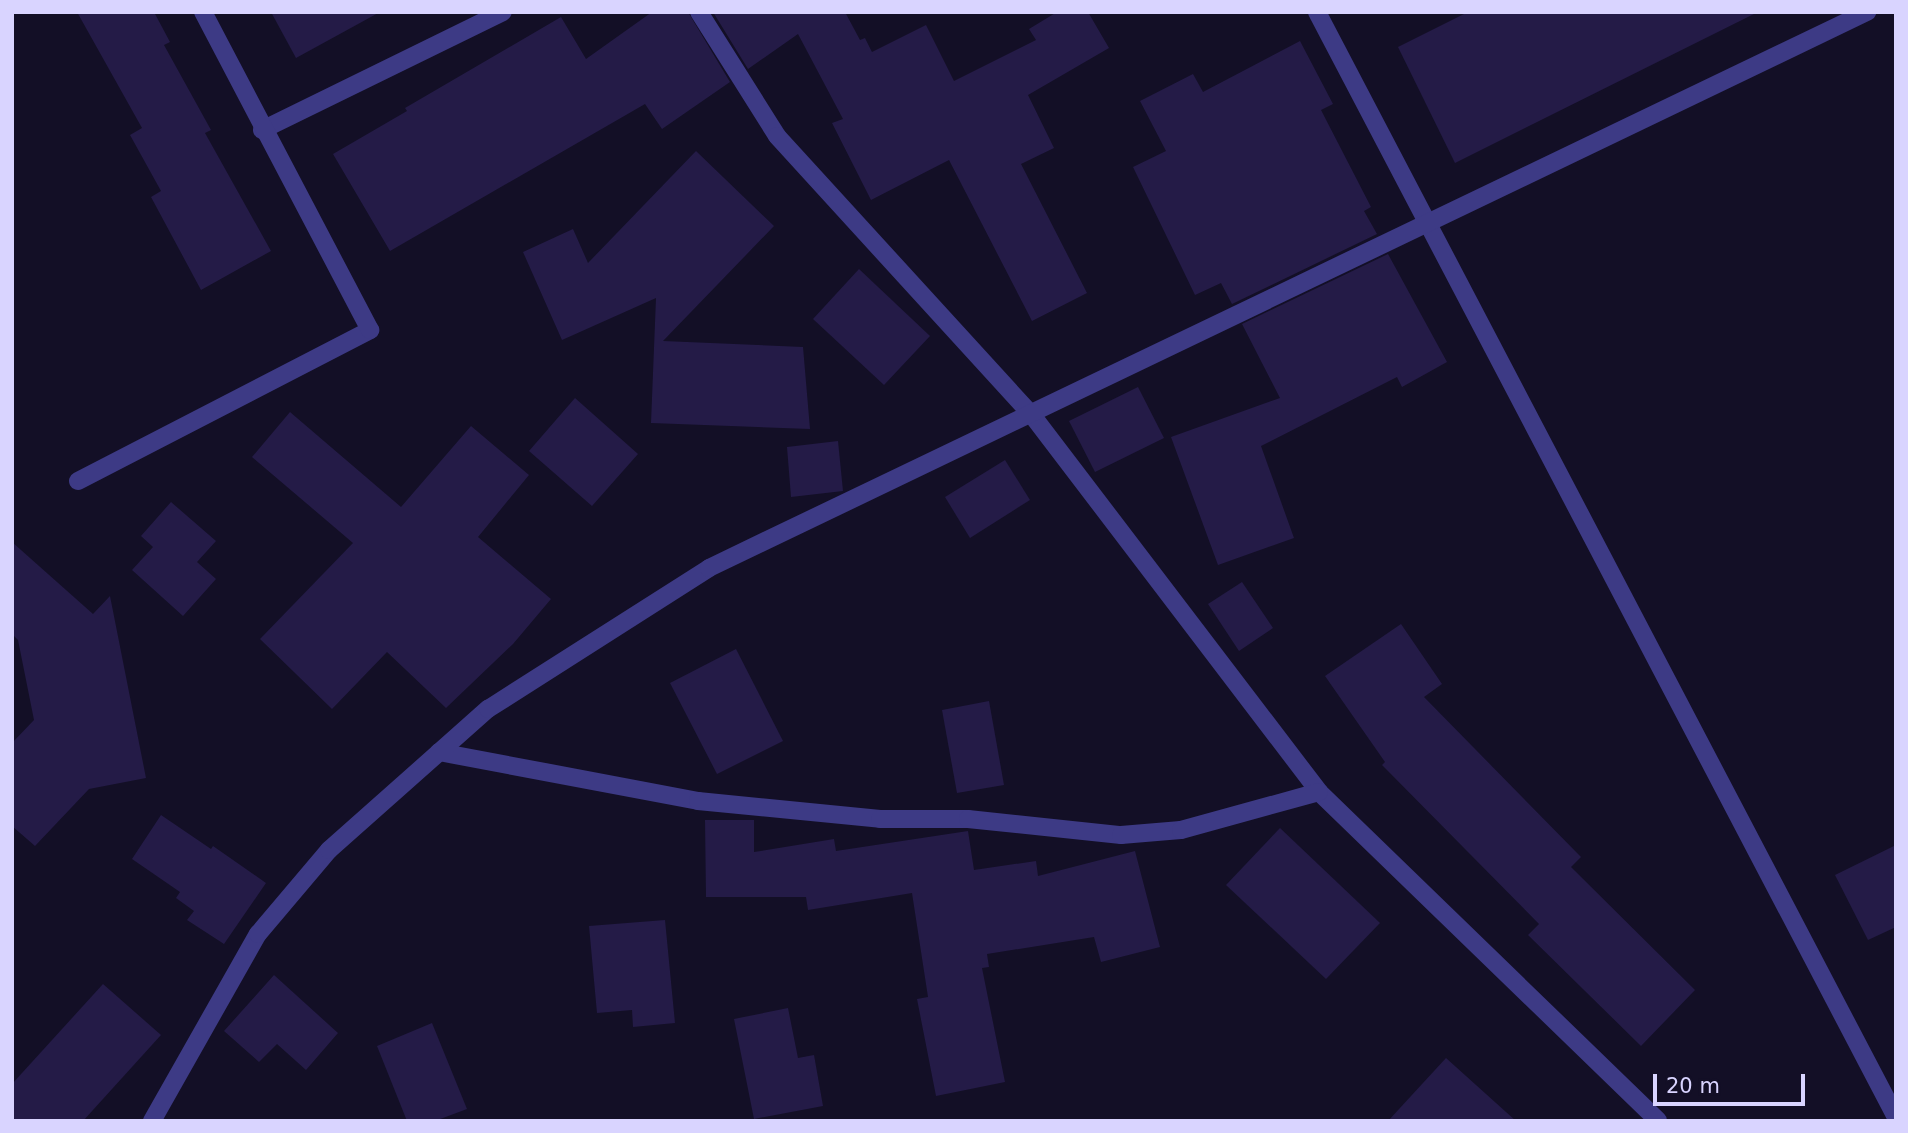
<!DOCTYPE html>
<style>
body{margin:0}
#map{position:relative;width:1908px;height:1133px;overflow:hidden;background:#130f26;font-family:"DejaVu Sans",sans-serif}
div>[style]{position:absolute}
.building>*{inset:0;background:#241b47}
.street>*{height:18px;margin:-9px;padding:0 9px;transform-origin:9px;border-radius:9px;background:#3d3a85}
span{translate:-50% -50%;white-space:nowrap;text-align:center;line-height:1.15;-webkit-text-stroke:7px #130f26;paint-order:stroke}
.frame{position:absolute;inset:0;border:14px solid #d9d4ff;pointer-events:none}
.scale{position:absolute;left:1653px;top:1074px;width:152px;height:32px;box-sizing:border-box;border:4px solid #d9d4ff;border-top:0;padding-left:9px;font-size:21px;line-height:24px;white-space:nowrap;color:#d9d4ff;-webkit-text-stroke:5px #130f26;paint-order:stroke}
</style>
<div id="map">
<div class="building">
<div style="clip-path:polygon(77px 12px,154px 12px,170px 42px,164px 45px,211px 130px,205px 133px,271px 251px,201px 290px,151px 197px,161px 191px,130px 135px,142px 128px)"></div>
<div style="clip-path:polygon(271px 12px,380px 12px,296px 58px)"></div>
<div style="clip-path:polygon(652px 12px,688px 12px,730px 82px,662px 129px,645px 104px,390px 251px,333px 154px,407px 111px,405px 108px,561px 17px,586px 59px)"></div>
<div style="clip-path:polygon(713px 12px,845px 12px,860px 40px,865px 38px,872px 52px,926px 25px,954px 81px,1036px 40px,1029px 29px,1057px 12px,1088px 12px,1109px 48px,1028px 95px,1054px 148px,1021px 164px,1087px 293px,1032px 321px,949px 160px,871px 200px,832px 123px,843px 119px,798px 34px,748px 69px)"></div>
<div style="clip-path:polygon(1468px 12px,1758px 12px,1455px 163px,1398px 47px)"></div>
<div style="clip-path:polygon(1300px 41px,1333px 104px,1321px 110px,1371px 207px,1364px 211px,1377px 234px,1232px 304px,1221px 283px,1195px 295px,1133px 167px,1166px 151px,1140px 101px,1193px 74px,1203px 92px)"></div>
<div style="clip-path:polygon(696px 151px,774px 226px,663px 341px,803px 347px,810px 429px,651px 423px,656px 298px,562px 340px,523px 252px,573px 229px,588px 263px)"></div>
<div style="clip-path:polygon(1388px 254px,1447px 362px,1402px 387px,1397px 377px,1261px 446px,1294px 538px,1218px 565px,1171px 437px,1280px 398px,1242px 324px)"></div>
<div style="clip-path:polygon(859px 269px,930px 336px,884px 385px,813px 319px)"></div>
<div style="clip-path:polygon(1138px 387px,1164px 438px,1095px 472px,1069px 421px)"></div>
<div style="clip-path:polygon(575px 398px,638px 454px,592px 506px,529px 451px)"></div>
<div style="clip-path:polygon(290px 412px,401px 507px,471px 426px,529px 475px,478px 537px,551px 599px,513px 644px,446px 708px,387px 652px,332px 709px,260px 639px,353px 543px,252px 457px)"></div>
<div style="clip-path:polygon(838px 441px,843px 491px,791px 497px,787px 447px)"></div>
<div style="clip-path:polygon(1005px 460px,1030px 500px,970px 538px,945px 497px)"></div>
<div style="clip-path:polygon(171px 502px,216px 541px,197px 562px,216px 579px,183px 616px,132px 570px,153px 547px,141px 536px)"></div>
<div style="clip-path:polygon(12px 542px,93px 614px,110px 596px,146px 778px,89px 789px,35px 846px,12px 826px,12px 743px,34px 720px,18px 640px,12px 634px)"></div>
<div style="clip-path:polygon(1242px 582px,1273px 628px,1239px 651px,1208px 604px)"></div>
<div style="clip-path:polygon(1401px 624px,1442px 684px,1424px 697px,1581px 857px,1571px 867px,1695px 990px,1641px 1046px,1528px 935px,1539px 924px,1382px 765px,1385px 762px,1325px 676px)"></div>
<div style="clip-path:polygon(736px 649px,783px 741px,717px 774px,670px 683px)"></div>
<div style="clip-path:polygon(989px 701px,1004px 785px,957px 793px,942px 710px)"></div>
<div style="clip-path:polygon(161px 815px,211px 849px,213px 846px,266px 883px,224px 944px,187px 920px,194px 911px,176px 898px,180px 892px,132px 859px)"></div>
<div style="clip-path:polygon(705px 820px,754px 820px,754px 852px,834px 839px,836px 851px,968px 831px,974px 870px,1036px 861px,1038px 876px,1135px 851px,1160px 947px,1101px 962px,1094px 937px,987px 954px,989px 967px,982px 968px,1005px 1082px,936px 1096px,917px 999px,928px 997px,912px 893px,808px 910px,806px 897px,706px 897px)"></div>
<div style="clip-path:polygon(1280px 828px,1380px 923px,1326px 979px,1226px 885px)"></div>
<div style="clip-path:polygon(1896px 845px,1896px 927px,1868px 940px,1835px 875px)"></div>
<div style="clip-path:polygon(665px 920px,675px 1023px,633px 1027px,632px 1010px,597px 1013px,589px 926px)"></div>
<div style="clip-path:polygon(274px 975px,338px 1033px,306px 1070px,277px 1044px,259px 1062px,224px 1031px)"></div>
<div style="clip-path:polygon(103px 984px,161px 1035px,83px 1121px,12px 1121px,12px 1084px)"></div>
<div style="clip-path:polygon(788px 1008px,798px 1058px,814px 1055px,823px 1106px,754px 1119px,734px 1019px)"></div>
<div style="clip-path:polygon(432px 1023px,467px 1109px,435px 1121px,407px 1121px,377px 1046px)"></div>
<div style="clip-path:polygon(1446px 1058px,1516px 1121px,1388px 1121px)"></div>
</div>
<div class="street">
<div style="left:699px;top:12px;width:146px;rotate:57.8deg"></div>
<div style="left:777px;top:136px;width:378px;rotate:47.6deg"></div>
<div style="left:1032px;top:415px;width:474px;rotate:52.7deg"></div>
<div style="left:1319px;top:792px;width:472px;rotate:44.1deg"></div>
<div style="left:1317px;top:12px;width:1248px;rotate:62.35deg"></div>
<div style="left:262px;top:130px;width:268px;rotate:-26.1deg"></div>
<div style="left:78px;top:481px;width:329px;rotate:-27.3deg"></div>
<div style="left:370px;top:330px;width:359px;rotate:-117.7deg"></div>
<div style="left:439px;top:752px;width:264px;rotate:10.7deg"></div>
<div style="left:698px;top:801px;width:183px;rotate:5.6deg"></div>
<div style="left:880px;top:819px;width:88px"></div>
<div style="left:968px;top:819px;width:154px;rotate:6deg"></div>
<div style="left:1121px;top:835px;width:60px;rotate:-4.8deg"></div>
<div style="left:1181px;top:830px;width:143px;rotate:-15.4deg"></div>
<div style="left:152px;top:1121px;width:215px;rotate:-60.5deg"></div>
<div style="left:258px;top:934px;width:110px;rotate:-49.8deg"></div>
<div style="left:329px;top:850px;width:213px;rotate:-41.6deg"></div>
<div style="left:488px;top:709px;width:262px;rotate:-32.5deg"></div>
<div style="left:709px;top:568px;width:1285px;rotate:-25.65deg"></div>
</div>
<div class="frame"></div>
<div class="scale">20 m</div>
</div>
